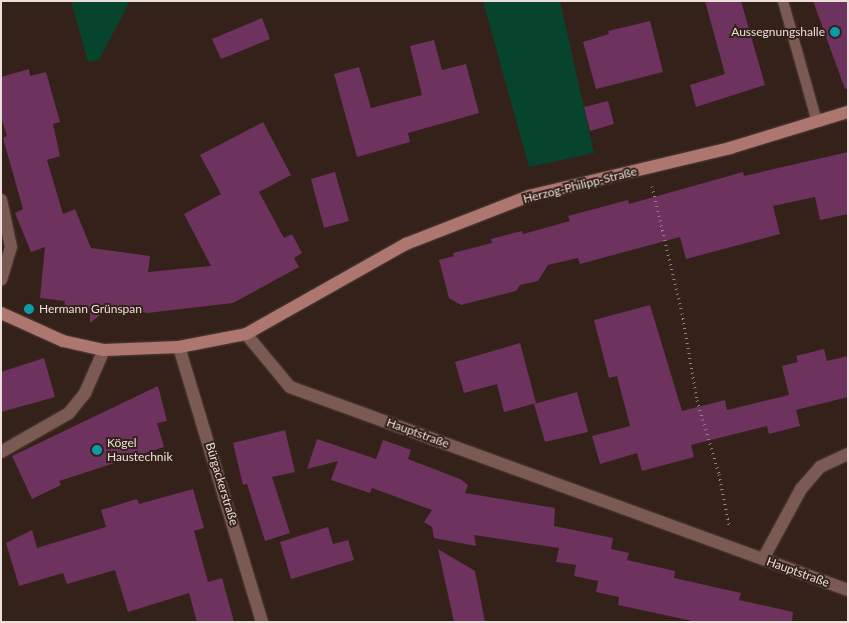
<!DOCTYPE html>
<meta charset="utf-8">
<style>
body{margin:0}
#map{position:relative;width:849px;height:623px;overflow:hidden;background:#34211a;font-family:Lato,sans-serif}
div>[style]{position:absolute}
.green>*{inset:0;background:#07442d}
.building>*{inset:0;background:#6e325e}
.path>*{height:3px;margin-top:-1.5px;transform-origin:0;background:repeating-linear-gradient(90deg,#93827d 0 1px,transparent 0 5px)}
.roads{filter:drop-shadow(0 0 1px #513f39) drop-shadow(0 0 1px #513f39)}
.lane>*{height:10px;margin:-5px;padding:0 5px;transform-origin:5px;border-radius:5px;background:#7c5a54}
.street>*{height:12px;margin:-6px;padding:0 6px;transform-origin:6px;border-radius:6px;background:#7c5a54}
.secondary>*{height:12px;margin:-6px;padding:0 6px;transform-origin:6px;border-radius:6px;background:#ad766e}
.dots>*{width:14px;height:14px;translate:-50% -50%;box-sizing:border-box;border:2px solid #34211a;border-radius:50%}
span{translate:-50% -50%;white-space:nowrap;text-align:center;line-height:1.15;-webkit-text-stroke:4px #34211a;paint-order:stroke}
.poi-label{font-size:12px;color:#ecded9}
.right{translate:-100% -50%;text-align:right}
.left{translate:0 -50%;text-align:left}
.street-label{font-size:12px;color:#ecded9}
.frame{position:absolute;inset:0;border:2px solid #ecded9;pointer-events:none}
</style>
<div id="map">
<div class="green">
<div style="clip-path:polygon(71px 1px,130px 1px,99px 60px,88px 62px)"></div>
<div style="clip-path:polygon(483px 1px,560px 1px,594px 153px,529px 167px)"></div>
</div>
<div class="building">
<div style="clip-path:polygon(705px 1px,741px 1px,765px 85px,696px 107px,690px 85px,725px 74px)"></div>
<div style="clip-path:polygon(813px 1px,848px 1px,848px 88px,845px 89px)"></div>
<div style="clip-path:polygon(262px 18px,270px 39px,221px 59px,212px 39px)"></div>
<div style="clip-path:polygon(650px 21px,663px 72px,596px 89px,583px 42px,609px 34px,608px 31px)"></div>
<div style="clip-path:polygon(434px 40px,442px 70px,466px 64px,479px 113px,408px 133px,410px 142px,357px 157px,334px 74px,359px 67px,371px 108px,422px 95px,410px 46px)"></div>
<div style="clip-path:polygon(29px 69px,30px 76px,46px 72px,60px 122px,53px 124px,60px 156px,47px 160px,63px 214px,75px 209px,91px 248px,150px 256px,148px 272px,211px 266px,184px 214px,221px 194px,200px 155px,263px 122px,291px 175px,259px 192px,284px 238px,292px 234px,302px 253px,294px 258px,299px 267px,233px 303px,147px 313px,110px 307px,90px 323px,90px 310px,64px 307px,65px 301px,40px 298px,45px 247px,31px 252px,15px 213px,23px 209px,3px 138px,7px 136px,1px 117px,1px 77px)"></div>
<div style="clip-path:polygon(608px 101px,614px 124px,590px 131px,584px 107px)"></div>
<div style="clip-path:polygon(848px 152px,848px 214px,820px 220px,815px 197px,773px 206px,780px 234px,686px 259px,680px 237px,580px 264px,578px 258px,548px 265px,538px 281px,520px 285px,516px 291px,461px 305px,449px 298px,439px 260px,454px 256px,453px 253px,492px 243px,491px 239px,522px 231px,523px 234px,570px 221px,568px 216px,628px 200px,629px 204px,743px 172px,744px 176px)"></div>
<div style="clip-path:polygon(335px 172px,349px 221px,324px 228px,311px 179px)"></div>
<div style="clip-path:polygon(650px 305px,682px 411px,725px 400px,727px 410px,789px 395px,782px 366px,798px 362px,796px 356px,824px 349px,827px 361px,848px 356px,848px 397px,796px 410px,800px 426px,769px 434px,767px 426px,691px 445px,694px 457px,642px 471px,637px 453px,600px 464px,592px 436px,630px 426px,617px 376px,609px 378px,594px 320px)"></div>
<div style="clip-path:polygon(520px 343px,536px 403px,504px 412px,497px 384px,464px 393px,455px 362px)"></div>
<div style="clip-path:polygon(44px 358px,55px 397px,1px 412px,1px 372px)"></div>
<div style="clip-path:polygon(158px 386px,167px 421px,157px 423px,164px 447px,59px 481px,61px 485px,32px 499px,12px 456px)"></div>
<div style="clip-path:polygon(577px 392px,588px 432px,545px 442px,534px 404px)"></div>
<div style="clip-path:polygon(285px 430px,295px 472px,272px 477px,290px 533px,265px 541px,247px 484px,243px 485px,233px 443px)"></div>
<div style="clip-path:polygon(317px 439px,376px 459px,383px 440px,411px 450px,408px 459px,460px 479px,468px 485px,465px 493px,555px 508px,554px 526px,613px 538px,611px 549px,629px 553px,627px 560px,675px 571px,674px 578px,741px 593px,739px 600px,793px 612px,792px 622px,697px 622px,618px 605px,619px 597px,596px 592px,598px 581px,574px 576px,576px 565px,556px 562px,559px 548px,474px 535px,476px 546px,434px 538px,432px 527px,424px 522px,432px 510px,372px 488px,370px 493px,331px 480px,338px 461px,307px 469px)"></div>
<div style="clip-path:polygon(193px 489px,204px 528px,194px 531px,208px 582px,222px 578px,234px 622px,197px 622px,189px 593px,128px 612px,115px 570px,67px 584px,63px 573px,19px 586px,6px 543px,32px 530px,37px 548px,106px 527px,101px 510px,137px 499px,139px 504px)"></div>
<div style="clip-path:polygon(328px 527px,333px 544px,348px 540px,354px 560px,291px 579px,280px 542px)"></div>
<div style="clip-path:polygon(438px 549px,475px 571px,485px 622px,454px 622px)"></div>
</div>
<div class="path">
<div style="left:652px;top:186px;width:130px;rotate:76.7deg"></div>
<div style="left:682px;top:313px;width:88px;rotate:80.2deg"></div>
<div style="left:697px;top:400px;width:77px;rotate:73.4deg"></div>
<div style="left:719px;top:474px;width:52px;rotate:78.9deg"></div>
</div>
<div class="roads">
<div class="lane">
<div style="left:783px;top:1px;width:126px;rotate:74.3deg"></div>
</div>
<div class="street">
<div style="left:1px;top:200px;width:48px;rotate:78deg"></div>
<div style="left:11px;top:247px;width:34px;rotate:107deg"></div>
<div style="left:246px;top:334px;width:69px;rotate:50.3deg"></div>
<div style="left:290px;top:387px;width:594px;rotate:19.99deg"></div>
<div style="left:179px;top:347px;width:287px;rotate:73.2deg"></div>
<div style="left:1px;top:452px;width:78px;rotate:-29.8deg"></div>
<div style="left:69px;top:413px;width:26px;rotate:-51deg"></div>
<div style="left:85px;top:393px;width:47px;rotate:-66.2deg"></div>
<div style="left:763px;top:559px;width:80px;rotate:-61.5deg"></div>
<div style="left:801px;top:489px;width:29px;rotate:-49deg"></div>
<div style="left:820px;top:467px;width:31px;rotate:-25deg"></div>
</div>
<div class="secondary">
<div style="left:1px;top:313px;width:68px;rotate:24.3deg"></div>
<div style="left:63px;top:341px;width:42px;rotate:12.4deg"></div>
<div style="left:104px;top:350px;width:75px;rotate:-2.3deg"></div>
<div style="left:179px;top:347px;width:68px;rotate:-11deg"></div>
<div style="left:246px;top:334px;width:184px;rotate:-29.4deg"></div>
<div style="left:406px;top:244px;width:132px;rotate:-21.3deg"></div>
<div style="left:529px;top:196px;width:207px;rotate:-13.4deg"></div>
<div style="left:730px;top:148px;width:123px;rotate:-17deg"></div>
</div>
</div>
<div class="dots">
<div style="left:835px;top:32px;background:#0f9aa8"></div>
<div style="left:29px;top:309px;background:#0f9aa8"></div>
<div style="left:97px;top:450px;background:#0f9aa8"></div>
</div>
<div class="poi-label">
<span class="right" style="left:825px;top:32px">Aussegnungshalle</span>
<span class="left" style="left:39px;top:309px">Hermann Grünspan</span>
<span class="left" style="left:107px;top:450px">Kögel<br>Haustechnik</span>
</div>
<div class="street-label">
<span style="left:580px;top:185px;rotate:-14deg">Herzog-Philipp-Straße</span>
<span style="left:418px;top:433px;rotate:20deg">Hauptstraße</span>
<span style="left:222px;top:484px;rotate:73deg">Bürgackerstraße</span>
<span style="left:798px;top:572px;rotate:20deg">Hauptstraße</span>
</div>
<div class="frame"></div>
</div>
